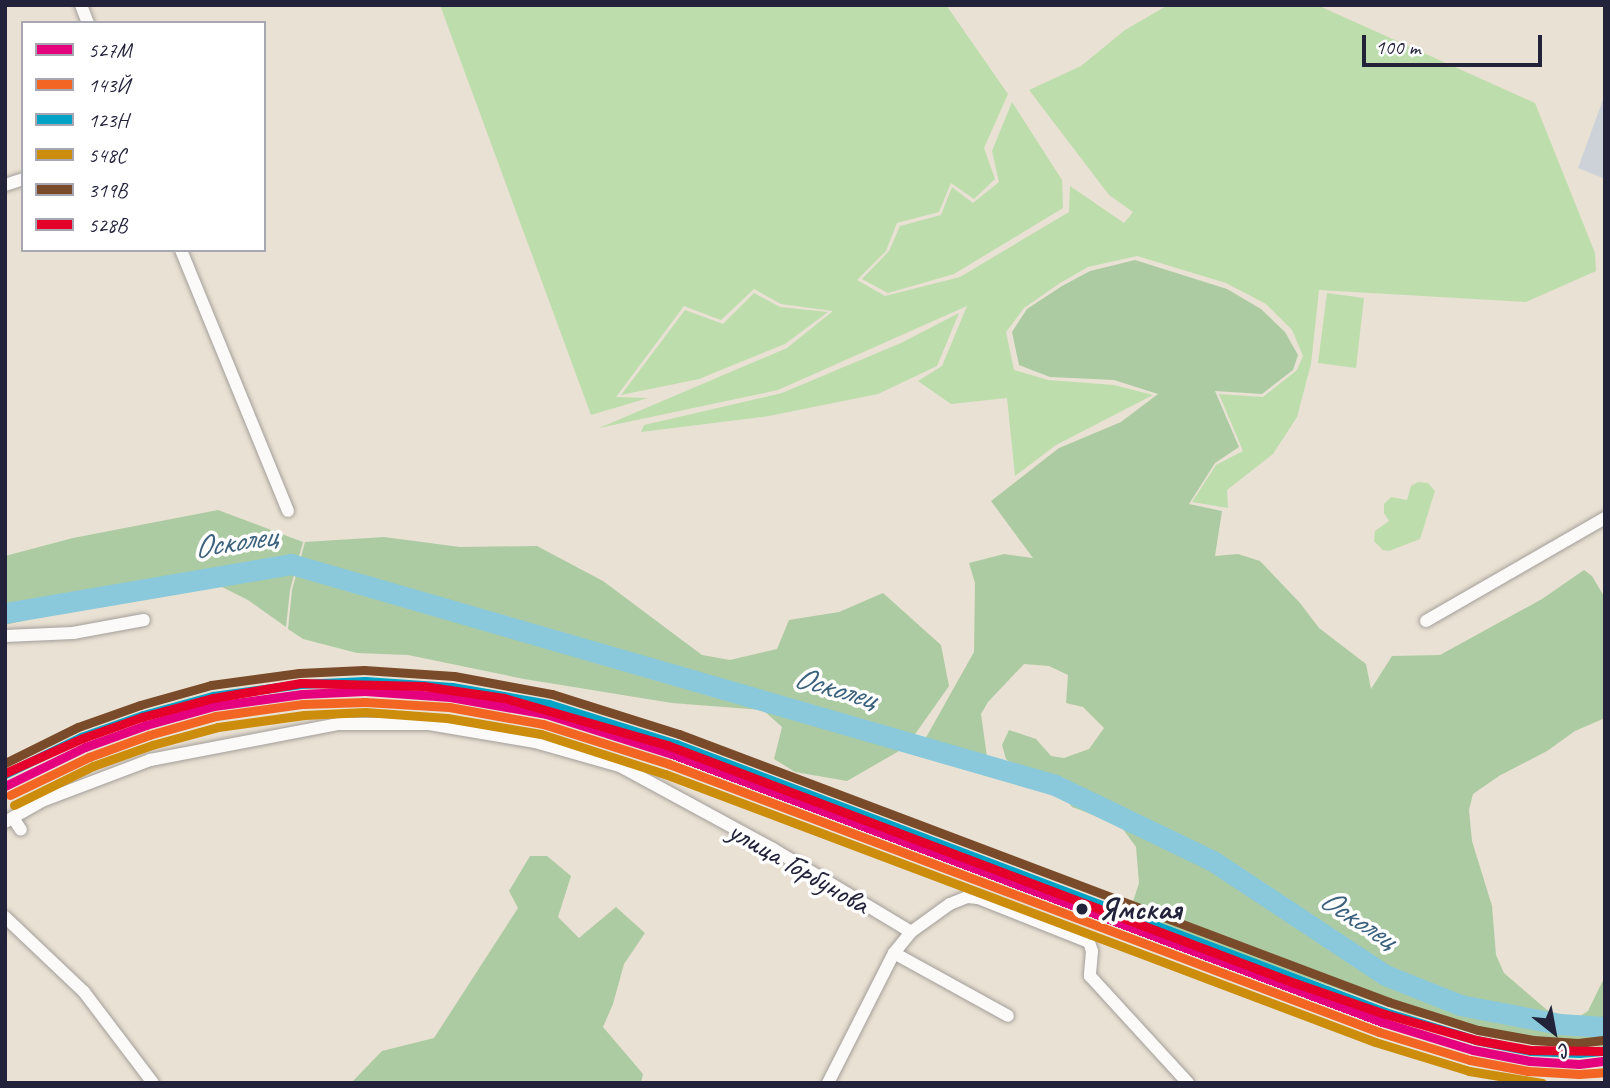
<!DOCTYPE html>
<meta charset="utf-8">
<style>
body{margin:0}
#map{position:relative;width:1610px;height:1088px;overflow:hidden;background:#e9e1d3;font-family:Caveat,sans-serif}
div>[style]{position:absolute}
.industrial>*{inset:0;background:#cdd2d9}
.green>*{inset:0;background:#beddad}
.forest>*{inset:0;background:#adcba2}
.river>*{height:21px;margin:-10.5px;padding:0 10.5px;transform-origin:10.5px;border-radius:10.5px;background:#89c9db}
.roads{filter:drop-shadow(0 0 2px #a39e9a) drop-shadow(0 0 2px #a39e9a)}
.minor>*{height:12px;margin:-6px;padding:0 6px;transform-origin:6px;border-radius:6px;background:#fcfaf8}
.rail-1>*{height:9px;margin:-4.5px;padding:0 4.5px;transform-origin:4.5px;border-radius:4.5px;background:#e5007d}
.rail-2>*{height:9px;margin:-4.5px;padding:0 4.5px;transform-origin:4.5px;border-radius:4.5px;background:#f26522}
.rail-3>*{height:9px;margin:-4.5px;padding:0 4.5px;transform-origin:4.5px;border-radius:4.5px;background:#02a2c7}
.rail-4>*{height:9px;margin:-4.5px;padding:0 4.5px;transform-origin:4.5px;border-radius:4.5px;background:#cc8c0c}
.rail-5>*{height:9px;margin:-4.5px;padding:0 4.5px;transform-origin:4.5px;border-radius:4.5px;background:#7a4b2a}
.rail-6>*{height:9px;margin:-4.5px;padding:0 4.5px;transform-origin:4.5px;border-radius:4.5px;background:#e4002b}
.dots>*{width:19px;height:19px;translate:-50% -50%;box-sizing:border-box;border:4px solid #fff;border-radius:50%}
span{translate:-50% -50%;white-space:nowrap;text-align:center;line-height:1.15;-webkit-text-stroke:7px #fff;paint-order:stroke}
.street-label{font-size:30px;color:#22223b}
.stop-label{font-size:30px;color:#22223b;font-weight:700}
.left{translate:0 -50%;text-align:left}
.water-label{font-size:32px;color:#3b617c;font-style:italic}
.frame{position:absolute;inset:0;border:7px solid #22223b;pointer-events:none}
.legend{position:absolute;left:21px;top:21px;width:245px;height:231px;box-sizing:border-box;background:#fff;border:2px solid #a7a7b1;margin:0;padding:9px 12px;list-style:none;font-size:21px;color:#22223b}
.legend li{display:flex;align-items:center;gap:14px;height:35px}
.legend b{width:35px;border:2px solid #a7a7b1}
.north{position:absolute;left:1519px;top:997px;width:70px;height:70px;-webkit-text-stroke:5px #fff;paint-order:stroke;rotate:149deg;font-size:19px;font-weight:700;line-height:28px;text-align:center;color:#22223b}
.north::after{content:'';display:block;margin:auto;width:24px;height:32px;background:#22223b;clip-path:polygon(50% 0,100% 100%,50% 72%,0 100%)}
.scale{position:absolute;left:1362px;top:35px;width:180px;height:32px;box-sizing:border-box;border:4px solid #22223b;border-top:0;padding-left:9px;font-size:21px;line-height:24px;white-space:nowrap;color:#22223b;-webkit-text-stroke:5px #fff;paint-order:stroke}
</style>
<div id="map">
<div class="industrial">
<div style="clip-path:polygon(1605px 94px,1605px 179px,1578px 168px)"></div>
</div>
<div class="green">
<div style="clip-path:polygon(440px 5px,946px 5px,1008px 94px,984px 148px,995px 179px,974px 199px,951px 183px,939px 212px,897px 223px,886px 251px,857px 280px,885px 296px,960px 277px,1069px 212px,1070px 186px,1124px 223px,1133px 212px,1109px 195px,1029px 90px,1081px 66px,1125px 30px,1168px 5px,1317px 5px,1535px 103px,1595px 253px,1596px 271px,1526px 302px,1319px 290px,1311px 364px,1297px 417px,1273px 454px,1227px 490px,1228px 508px,1192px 502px,1216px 465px,1243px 451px,1219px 394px,1263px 397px,1297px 370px,1303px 356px,1292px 330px,1266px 304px,1226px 283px,1137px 256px,1088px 267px,1060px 283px,1024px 308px,1006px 332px,1014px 370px,1048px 380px,1114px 385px,1153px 395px,1056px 445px,1015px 476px,1007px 398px,951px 404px,918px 381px,942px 366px,967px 306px,778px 390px,599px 428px,787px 348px,833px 311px,781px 304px,754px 289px,721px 320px,684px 306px,616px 397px,648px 398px,591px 415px)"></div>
<div style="clip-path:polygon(1012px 102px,1062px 180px,1063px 208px,954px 274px,888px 293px,862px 279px,889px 251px,900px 226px,941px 215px,952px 187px,973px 203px,999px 182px,992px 151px)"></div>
<div style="clip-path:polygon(754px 293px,780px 307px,828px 312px,785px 344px,699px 379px,621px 395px,685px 310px,723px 324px)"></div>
<div style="clip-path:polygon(1327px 293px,1364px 298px,1356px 368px,1318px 363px)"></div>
<div style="clip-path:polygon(959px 313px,937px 366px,878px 394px,769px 416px,641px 432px,644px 425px,782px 393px,901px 343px)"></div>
<div style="clip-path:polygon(1418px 482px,1428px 483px,1435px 491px,1420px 539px,1389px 551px,1383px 550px,1374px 541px,1375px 531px,1389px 521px,1384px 513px,1384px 504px,1391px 497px,1407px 500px,1411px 486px)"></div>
</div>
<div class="forest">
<div style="clip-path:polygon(1135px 260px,1227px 289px,1261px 309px,1285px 332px,1298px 355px,1293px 370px,1262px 394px,1215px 391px,1239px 447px,1215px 463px,1189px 504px,1222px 511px,1215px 556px,1238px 554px,1260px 561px,1300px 603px,1319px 628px,1366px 664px,1371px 689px,1392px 656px,1440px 655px,1542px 599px,1584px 570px,1592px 576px,1605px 598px,1605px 718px,1575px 731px,1547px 751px,1499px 776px,1473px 794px,1469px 810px,1472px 841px,1492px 906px,1496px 955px,1504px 973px,1547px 1010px,1574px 1020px,1588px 1011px,1605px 976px,1605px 1047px,1503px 1037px,1408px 1014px,1129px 914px,1139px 883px,1136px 847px,1120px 825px,1072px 807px,1060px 792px,1031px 787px,1029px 776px,1006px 759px,1002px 745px,1009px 730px,1036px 739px,1051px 756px,1064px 758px,1089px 749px,1104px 728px,1083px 707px,1066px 703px,1068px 675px,1049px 666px,1024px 664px,988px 702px,981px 714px,987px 757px,955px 760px,919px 750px,974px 652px,975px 583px,969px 563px,1004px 554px,1033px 558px,991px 501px,1059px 448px,1121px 422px,1158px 394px,1114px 380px,1050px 377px,1019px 365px,1012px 332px,1027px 309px,1062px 286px,1090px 271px)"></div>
<div style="clip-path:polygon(218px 510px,303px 542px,290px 590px,286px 627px,248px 600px,222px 587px,201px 583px,178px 584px,5px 625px,5px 556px,73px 538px)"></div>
<div style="clip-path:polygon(384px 537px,460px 547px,537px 546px,603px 581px,702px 655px,730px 660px,777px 649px,789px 620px,839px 612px,883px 593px,941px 645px,949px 686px,906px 747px,847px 781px,795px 772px,774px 759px,782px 727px,763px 710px,672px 703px,524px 679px,408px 655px,357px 653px,303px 639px,288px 629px,292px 590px,305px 542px)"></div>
<div style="clip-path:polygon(530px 856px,547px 856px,571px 876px,558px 917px,579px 938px,616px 907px,645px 933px,624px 964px,613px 1004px,603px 1027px,643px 1074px,641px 1083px,351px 1083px,382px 1051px,434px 1038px,518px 908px,509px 891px)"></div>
</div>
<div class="river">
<div style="left:5px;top:613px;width:290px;rotate:-9.7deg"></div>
<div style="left:291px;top:564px;width:795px;rotate:16.13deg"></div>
<div style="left:1055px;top:785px;width:175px;rotate:25.7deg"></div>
<div style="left:1213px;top:861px;width:206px;rotate:33.5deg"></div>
<div style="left:1385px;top:975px;width:81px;rotate:21.8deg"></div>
<div style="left:1460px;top:1005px;width:102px;rotate:10.8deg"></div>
<div style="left:1560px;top:1024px;width:45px;rotate:3.8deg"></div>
</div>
<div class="roads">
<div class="minor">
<div style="left:81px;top:5px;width:19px;rotate:69deg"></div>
<div style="left:5px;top:185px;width:19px;rotate:-18deg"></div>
<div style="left:181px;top:250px;width:282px;rotate:67.7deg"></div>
<div style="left:1426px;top:621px;width:207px;rotate:-29.9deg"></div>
<div style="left:5px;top:636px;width:68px;rotate:-2.5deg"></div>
<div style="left:73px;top:633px;width:72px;rotate:-10.4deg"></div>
<div style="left:13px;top:818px;width:14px;rotate:56deg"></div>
<div style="left:5px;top:822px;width:43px;rotate:-29.6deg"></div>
<div style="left:42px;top:801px;width:116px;rotate:-20.8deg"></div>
<div style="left:150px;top:760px;width:191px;rotate:-10.8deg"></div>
<div style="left:338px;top:724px;width:91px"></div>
<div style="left:429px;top:724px;width:108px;rotate:9.6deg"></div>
<div style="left:535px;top:742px;width:88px;rotate:15.8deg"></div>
<div style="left:620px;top:766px;width:174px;rotate:28.5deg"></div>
<div style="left:773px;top:849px;width:161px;rotate:31deg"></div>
<div style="left:5px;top:917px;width:109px;rotate:43.5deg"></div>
<div style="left:84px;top:992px;width:114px;rotate:52.8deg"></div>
<div style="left:894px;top:953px;width:130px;rotate:28.9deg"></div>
<div style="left:828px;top:1083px;width:146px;rotate:-63.1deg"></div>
<div style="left:894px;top:953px;width:27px;rotate:-51deg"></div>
<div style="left:911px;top:932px;width:48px;rotate:-35.7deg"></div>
<div style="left:950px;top:904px;width:18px;rotate:-22deg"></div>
<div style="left:967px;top:897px;width:11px;rotate:5deg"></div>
<div style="left:978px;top:898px;width:119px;rotate:21.6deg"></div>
<div style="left:1089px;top:942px;width:9px;rotate:72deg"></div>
<div style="left:1092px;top:951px;width:25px;rotate:95deg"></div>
<div style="left:1090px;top:976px;width:145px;rotate:47.5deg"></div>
</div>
</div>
<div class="rail-1">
<div style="left:5px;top:786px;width:89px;rotate:-26deg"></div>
<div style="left:85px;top:747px;width:65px;rotate:-19.8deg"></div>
<div style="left:146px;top:725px;width:71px;rotate:-15.6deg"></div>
<div style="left:214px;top:706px;width:89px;rotate:-7.8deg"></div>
<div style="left:302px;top:694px;width:63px;rotate:-2.7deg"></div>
<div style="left:365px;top:691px;width:85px;rotate:4deg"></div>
<div style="left:450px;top:697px;width:97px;rotate:10deg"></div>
<div style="left:546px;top:714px;width:132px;rotate:17.6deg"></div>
<div style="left:672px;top:754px;width:759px;rotate:20.68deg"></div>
<div style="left:1382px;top:1022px;width:95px;rotate:17.1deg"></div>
<div style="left:1473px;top:1050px;width:58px;rotate:10.9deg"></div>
<div style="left:1530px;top:1061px;width:49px;rotate:3.5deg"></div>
<div style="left:1579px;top:1064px;width:26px;rotate:-7deg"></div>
</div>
<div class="rail-2">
<div style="left:10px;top:795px;width:88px;rotate:-25.7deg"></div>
<div style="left:89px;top:757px;width:64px;rotate:-20.1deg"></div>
<div style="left:149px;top:735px;width:70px;rotate:-15.8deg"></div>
<div style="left:216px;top:716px;width:88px;rotate:-7.9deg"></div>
<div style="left:303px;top:704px;width:62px;rotate:-1.8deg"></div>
<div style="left:365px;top:702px;width:84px;rotate:3.4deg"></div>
<div style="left:449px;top:707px;width:96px;rotate:10.3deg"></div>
<div style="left:543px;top:724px;width:132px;rotate:17.6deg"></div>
<div style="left:669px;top:764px;width:759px;rotate:20.68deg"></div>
<div style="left:1379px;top:1032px;width:95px;rotate:17.1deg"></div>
<div style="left:1470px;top:1060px;width:59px;rotate:10.7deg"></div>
<div style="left:1528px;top:1071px;width:51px;rotate:3.4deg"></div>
<div style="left:1579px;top:1074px;width:26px;rotate:-4deg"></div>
</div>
<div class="rail-3">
<div style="left:5px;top:774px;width:85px;rotate:-26deg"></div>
<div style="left:81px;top:737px;width:66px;rotate:-19.5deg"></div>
<div style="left:143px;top:715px;width:73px;rotate:-15.2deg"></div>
<div style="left:213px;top:696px;width:89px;rotate:-7.8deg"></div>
<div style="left:301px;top:684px;width:64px;rotate:-2.7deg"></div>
<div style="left:365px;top:681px;width:87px;rotate:3.9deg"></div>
<div style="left:452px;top:687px;width:98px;rotate:9.9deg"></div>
<div style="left:549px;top:704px;width:133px;rotate:17.5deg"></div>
<div style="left:676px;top:744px;width:758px;rotate:20.71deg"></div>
<div style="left:1385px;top:1012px;width:95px;rotate:17.1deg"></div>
<div style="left:1476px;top:1040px;width:56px;rotate:11.3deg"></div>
<div style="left:1531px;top:1051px;width:48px;rotate:2.4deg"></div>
<div style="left:1579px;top:1053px;width:25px;rotate:-5deg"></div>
</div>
<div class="rail-4">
<div style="left:14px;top:805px;width:88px;rotate:-26.3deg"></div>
<div style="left:93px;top:766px;width:63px;rotate:-19.6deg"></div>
<div style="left:152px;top:745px;width:68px;rotate:-15.3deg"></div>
<div style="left:218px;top:727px;width:87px;rotate:-7.9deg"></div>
<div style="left:304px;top:715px;width:61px;rotate:-2.8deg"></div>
<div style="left:365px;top:712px;width:82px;rotate:4.2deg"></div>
<div style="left:447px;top:718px;width:95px;rotate:9.7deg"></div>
<div style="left:541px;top:734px;width:130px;rotate:17.9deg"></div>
<div style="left:665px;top:774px;width:759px;rotate:20.68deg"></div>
<div style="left:1375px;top:1042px;width:98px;rotate:17.1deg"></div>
<div style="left:1469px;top:1071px;width:74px;rotate:9.3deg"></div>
</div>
<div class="rail-5">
<div style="left:5px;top:763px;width:81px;rotate:-26.3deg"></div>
<div style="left:78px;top:727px;width:66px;rotate:-19.5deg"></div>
<div style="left:140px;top:705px;width:74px;rotate:-15.7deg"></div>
<div style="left:211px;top:685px;width:89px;rotate:-7.8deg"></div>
<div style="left:299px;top:673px;width:65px;rotate:-2.6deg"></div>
<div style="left:364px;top:670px;width:90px;rotate:3.8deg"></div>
<div style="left:454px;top:676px;width:100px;rotate:10.4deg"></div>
<div style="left:552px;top:694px;width:133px;rotate:17.5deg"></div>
<div style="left:679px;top:734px;width:759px;rotate:20.68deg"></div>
<div style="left:1389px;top:1002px;width:93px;rotate:17.5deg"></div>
<div style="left:1478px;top:1030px;width:56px;rotate:10.3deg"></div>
<div style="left:1533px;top:1040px;width:45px;rotate:3.8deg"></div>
<div style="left:1578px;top:1043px;width:25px;rotate:-7deg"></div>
</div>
<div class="rail-6">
<div style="left:5px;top:773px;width:85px;rotate:-24.2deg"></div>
<div style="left:83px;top:738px;width:63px;rotate:-19.6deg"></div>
<div style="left:142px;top:717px;width:73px;rotate:-15deg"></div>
<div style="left:213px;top:698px;width:89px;rotate:-9.7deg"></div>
<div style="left:301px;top:683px;width:122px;rotate:1.4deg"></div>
<div style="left:423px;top:686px;width:82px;rotate:8.4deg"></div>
<div style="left:504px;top:698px;width:170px;rotate:16.1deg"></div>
<div style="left:667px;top:745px;width:672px;rotate:20.76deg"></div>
<div style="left:1295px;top:983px;width:95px;rotate:19deg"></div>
<div style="left:1385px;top:1014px;width:95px;rotate:15.9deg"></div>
<div style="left:1476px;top:1040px;width:55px;rotate:10.5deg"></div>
<div style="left:1530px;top:1050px;width:75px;rotate:0.8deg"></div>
</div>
<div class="dots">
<div style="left:1082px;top:909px;background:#22223b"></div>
</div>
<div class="street-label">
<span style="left:799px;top:867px;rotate:30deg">улица Горбунова</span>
</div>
<div class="stop-label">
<span class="left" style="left:1099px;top:909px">Ямская</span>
</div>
<div class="water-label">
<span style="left:235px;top:542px;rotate:-9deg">Осколец</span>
<span style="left:835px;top:688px;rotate:16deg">Осколец</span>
<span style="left:1358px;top:919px;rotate:33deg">Осколец</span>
</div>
<div class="frame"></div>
<ul class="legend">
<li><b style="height:9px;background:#e5007d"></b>527М</li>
<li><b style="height:9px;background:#f26522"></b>143Й</li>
<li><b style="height:9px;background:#02a2c7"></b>123Н</li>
<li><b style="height:9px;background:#cc8c0c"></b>548С</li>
<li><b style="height:9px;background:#7a4b2a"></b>319В</li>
<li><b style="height:9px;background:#e4002b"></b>528В</li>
</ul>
<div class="north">С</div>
<div class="scale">100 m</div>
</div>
